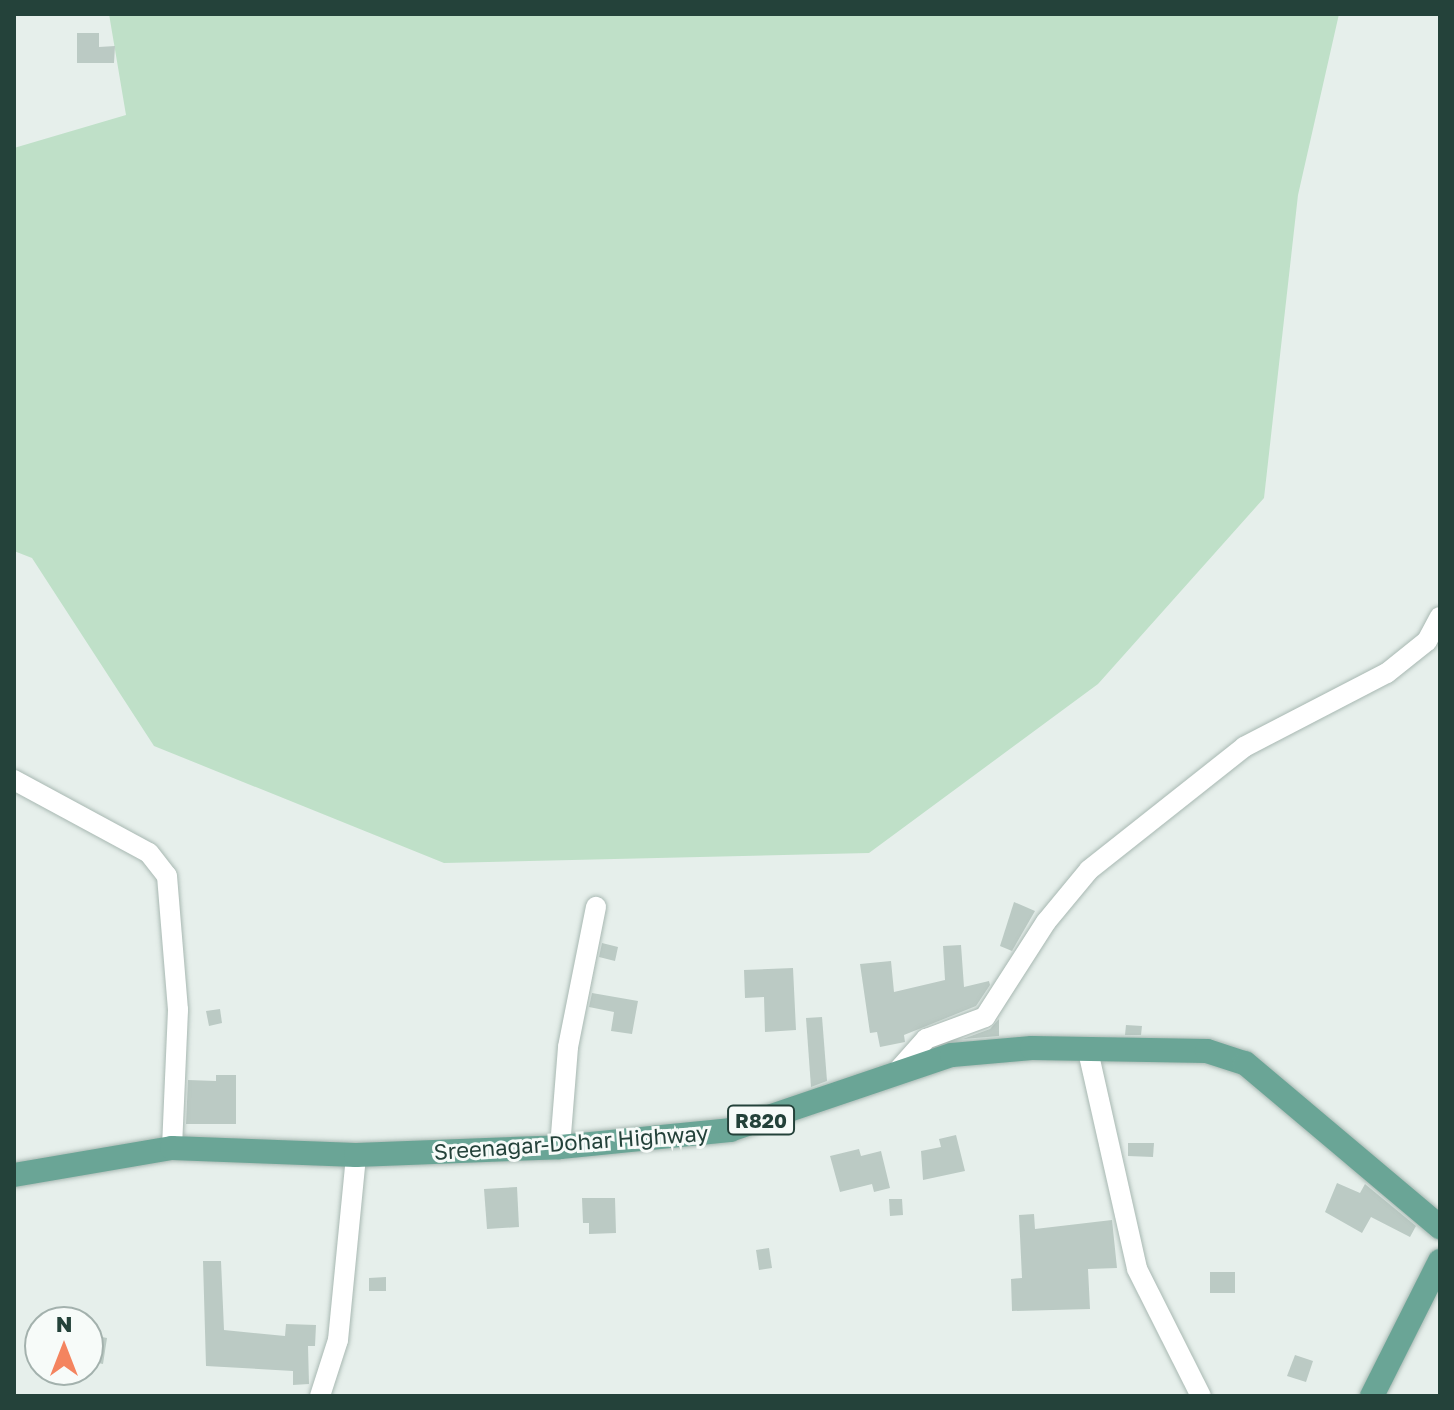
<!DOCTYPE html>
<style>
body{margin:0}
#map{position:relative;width:1454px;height:1410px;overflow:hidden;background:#e6efeb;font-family:"Golos Text",sans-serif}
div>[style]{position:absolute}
.green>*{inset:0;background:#bfe0c8}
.building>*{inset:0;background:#bbcac4}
.roads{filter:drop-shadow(0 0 2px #a8b8b2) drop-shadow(0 0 2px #a8b8b2)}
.minor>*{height:20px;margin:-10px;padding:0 10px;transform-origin:10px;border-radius:10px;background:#fff}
.primary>*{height:24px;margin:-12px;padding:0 12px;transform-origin:12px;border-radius:12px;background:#6aa596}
span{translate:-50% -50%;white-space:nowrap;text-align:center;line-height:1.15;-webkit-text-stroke:6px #f7fbf9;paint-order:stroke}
.shield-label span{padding:2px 6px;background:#f7fbf9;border:2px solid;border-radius:6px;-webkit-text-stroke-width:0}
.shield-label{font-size:20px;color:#24423a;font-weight:700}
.street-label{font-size:22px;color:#24423a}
.frame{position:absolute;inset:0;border:16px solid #24423a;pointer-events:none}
.north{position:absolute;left:24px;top:1306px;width:80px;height:80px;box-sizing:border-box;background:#f7fbf9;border:2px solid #a3b1ad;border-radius:50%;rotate:0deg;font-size:22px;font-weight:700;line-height:32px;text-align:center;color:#24423a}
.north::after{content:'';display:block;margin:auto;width:28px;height:36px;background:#f4845f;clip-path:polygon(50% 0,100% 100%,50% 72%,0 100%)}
</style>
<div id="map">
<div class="green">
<div style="clip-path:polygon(109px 14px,1339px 14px,1298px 195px,1264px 498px,1098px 684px,869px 853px,444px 863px,154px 746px,32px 558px,14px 551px,14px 148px,126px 115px)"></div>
</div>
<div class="building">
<div style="clip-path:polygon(77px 33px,99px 33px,99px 47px,115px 46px,114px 63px,77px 63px)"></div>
<div style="clip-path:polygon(1014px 902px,1035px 911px,1012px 951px,1000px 946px)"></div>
<div style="clip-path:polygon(602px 943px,618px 947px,615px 961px,599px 957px)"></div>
<div style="clip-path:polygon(961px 945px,964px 987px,989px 981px,990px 985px,976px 1006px,904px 1035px,905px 1042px,880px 1047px,877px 1032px,870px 1033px,860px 964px,891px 961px,894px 992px,945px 980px,943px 946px)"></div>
<div style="clip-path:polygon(793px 968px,796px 1030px,765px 1032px,764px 997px,745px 998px,744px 970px)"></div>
<div style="clip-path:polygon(592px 993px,638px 1001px,632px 1034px,611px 1031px,614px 1012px,589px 1007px)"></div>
<div style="clip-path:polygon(220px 1009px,222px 1023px,209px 1026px,206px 1011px)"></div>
<div style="clip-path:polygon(822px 1017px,827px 1081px,811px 1087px,806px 1018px)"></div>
<div style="clip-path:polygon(999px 1019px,999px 1036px,963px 1039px,990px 1029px)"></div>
<div style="clip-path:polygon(1126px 1025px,1142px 1026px,1141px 1035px,1125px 1035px)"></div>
<div style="clip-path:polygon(216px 1075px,236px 1075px,236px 1124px,186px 1124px,188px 1080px,216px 1081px)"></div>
<div style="clip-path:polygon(956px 1135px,965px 1171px,923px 1180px,921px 1151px,941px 1147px,939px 1139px)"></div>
<div style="clip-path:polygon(1128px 1143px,1154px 1143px,1153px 1157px,1128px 1156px)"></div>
<div style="clip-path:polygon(859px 1149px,861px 1156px,881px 1151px,890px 1188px,874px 1192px,872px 1184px,840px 1192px,830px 1156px)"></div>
<div style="clip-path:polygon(1337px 1183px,1360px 1193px,1365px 1184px,1416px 1226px,1410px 1237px,1371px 1217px,1362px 1233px,1325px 1212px)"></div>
<div style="clip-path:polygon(517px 1187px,519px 1227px,487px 1229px,484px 1189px)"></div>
<div style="clip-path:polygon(582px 1198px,615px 1198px,616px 1233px,589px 1234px,589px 1223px,583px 1223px)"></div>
<div style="clip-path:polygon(889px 1199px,902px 1199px,903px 1215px,890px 1216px)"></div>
<div style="clip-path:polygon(1034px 1214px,1035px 1229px,1112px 1220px,1117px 1268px,1088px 1269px,1090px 1309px,1012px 1311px,1011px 1279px,1022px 1278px,1019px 1215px)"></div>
<div style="clip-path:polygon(769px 1248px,772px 1268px,759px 1270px,756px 1250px)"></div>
<div style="clip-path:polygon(203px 1261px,221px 1261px,224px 1330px,285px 1336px,286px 1324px,316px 1325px,315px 1346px,308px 1346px,309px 1384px,293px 1385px,293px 1371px,206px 1366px)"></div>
<div style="clip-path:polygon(1210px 1272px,1235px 1272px,1235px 1293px,1210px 1293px)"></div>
<div style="clip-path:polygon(386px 1277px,386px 1291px,369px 1291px,369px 1278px)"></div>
<div style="clip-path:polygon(92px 1335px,107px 1338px,103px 1364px,88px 1361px)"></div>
<div style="clip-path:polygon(1295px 1355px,1313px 1361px,1306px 1382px,1287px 1376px)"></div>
</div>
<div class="roads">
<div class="minor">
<div style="left:14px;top:780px;width:153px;rotate:28.4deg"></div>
<div style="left:149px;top:853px;width:29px;rotate:52deg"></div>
<div style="left:167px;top:876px;width:134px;rotate:85.3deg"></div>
<div style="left:178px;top:1010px;width:138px;rotate:92.5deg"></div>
<div style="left:1088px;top:1051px;width:223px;rotate:77.3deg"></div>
<div style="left:1137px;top:1269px;width:142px;rotate:63.3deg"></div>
<div style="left:895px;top:1074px;width:47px;rotate:-48.5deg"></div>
<div style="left:926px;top:1039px;width:63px;rotate:-20.4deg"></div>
<div style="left:985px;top:1017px;width:113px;rotate:-57.3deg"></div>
<div style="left:1046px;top:922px;width:67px;rotate:-50.4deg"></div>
<div style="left:1089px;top:870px;width:198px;rotate:-38.4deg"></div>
<div style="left:1244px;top:747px;width:161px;rotate:-27.4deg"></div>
<div style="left:1387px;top:673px;width:51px;rotate:-38.7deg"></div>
<div style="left:1427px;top:641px;width:27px;rotate:-62deg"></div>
<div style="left:560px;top:1147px;width:100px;rotate:-85.4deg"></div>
<div style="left:568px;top:1047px;width:143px;rotate:-78.7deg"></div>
<div style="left:320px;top:1396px;width:59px;rotate:-72.2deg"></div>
<div style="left:338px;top:1340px;width:186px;rotate:-84.4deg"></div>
</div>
<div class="primary">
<div style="left:14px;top:1175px;width:160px;rotate:-9.7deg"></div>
<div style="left:172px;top:1148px;width:184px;rotate:2.2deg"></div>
<div style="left:356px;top:1155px;width:204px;rotate:-2.2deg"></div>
<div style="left:560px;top:1147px;width:171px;rotate:-5.7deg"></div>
<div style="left:730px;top:1130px;width:234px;rotate:-18.7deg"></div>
<div style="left:952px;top:1055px;width:80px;rotate:-5deg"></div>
<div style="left:1032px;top:1048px;width:175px;rotate:1deg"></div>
<div style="left:1207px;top:1051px;width:40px;rotate:18deg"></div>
<div style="left:1245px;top:1063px;width:255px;rotate:40.1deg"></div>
<div style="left:1372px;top:1396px;width:151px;rotate:-63.3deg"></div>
</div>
</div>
<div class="shield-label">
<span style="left:761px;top:1120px">R820</span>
</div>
<div class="street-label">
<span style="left:571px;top:1142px;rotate:-4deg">Sreenagar-Dohar Highway</span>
</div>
<div class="frame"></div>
<div class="north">N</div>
</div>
